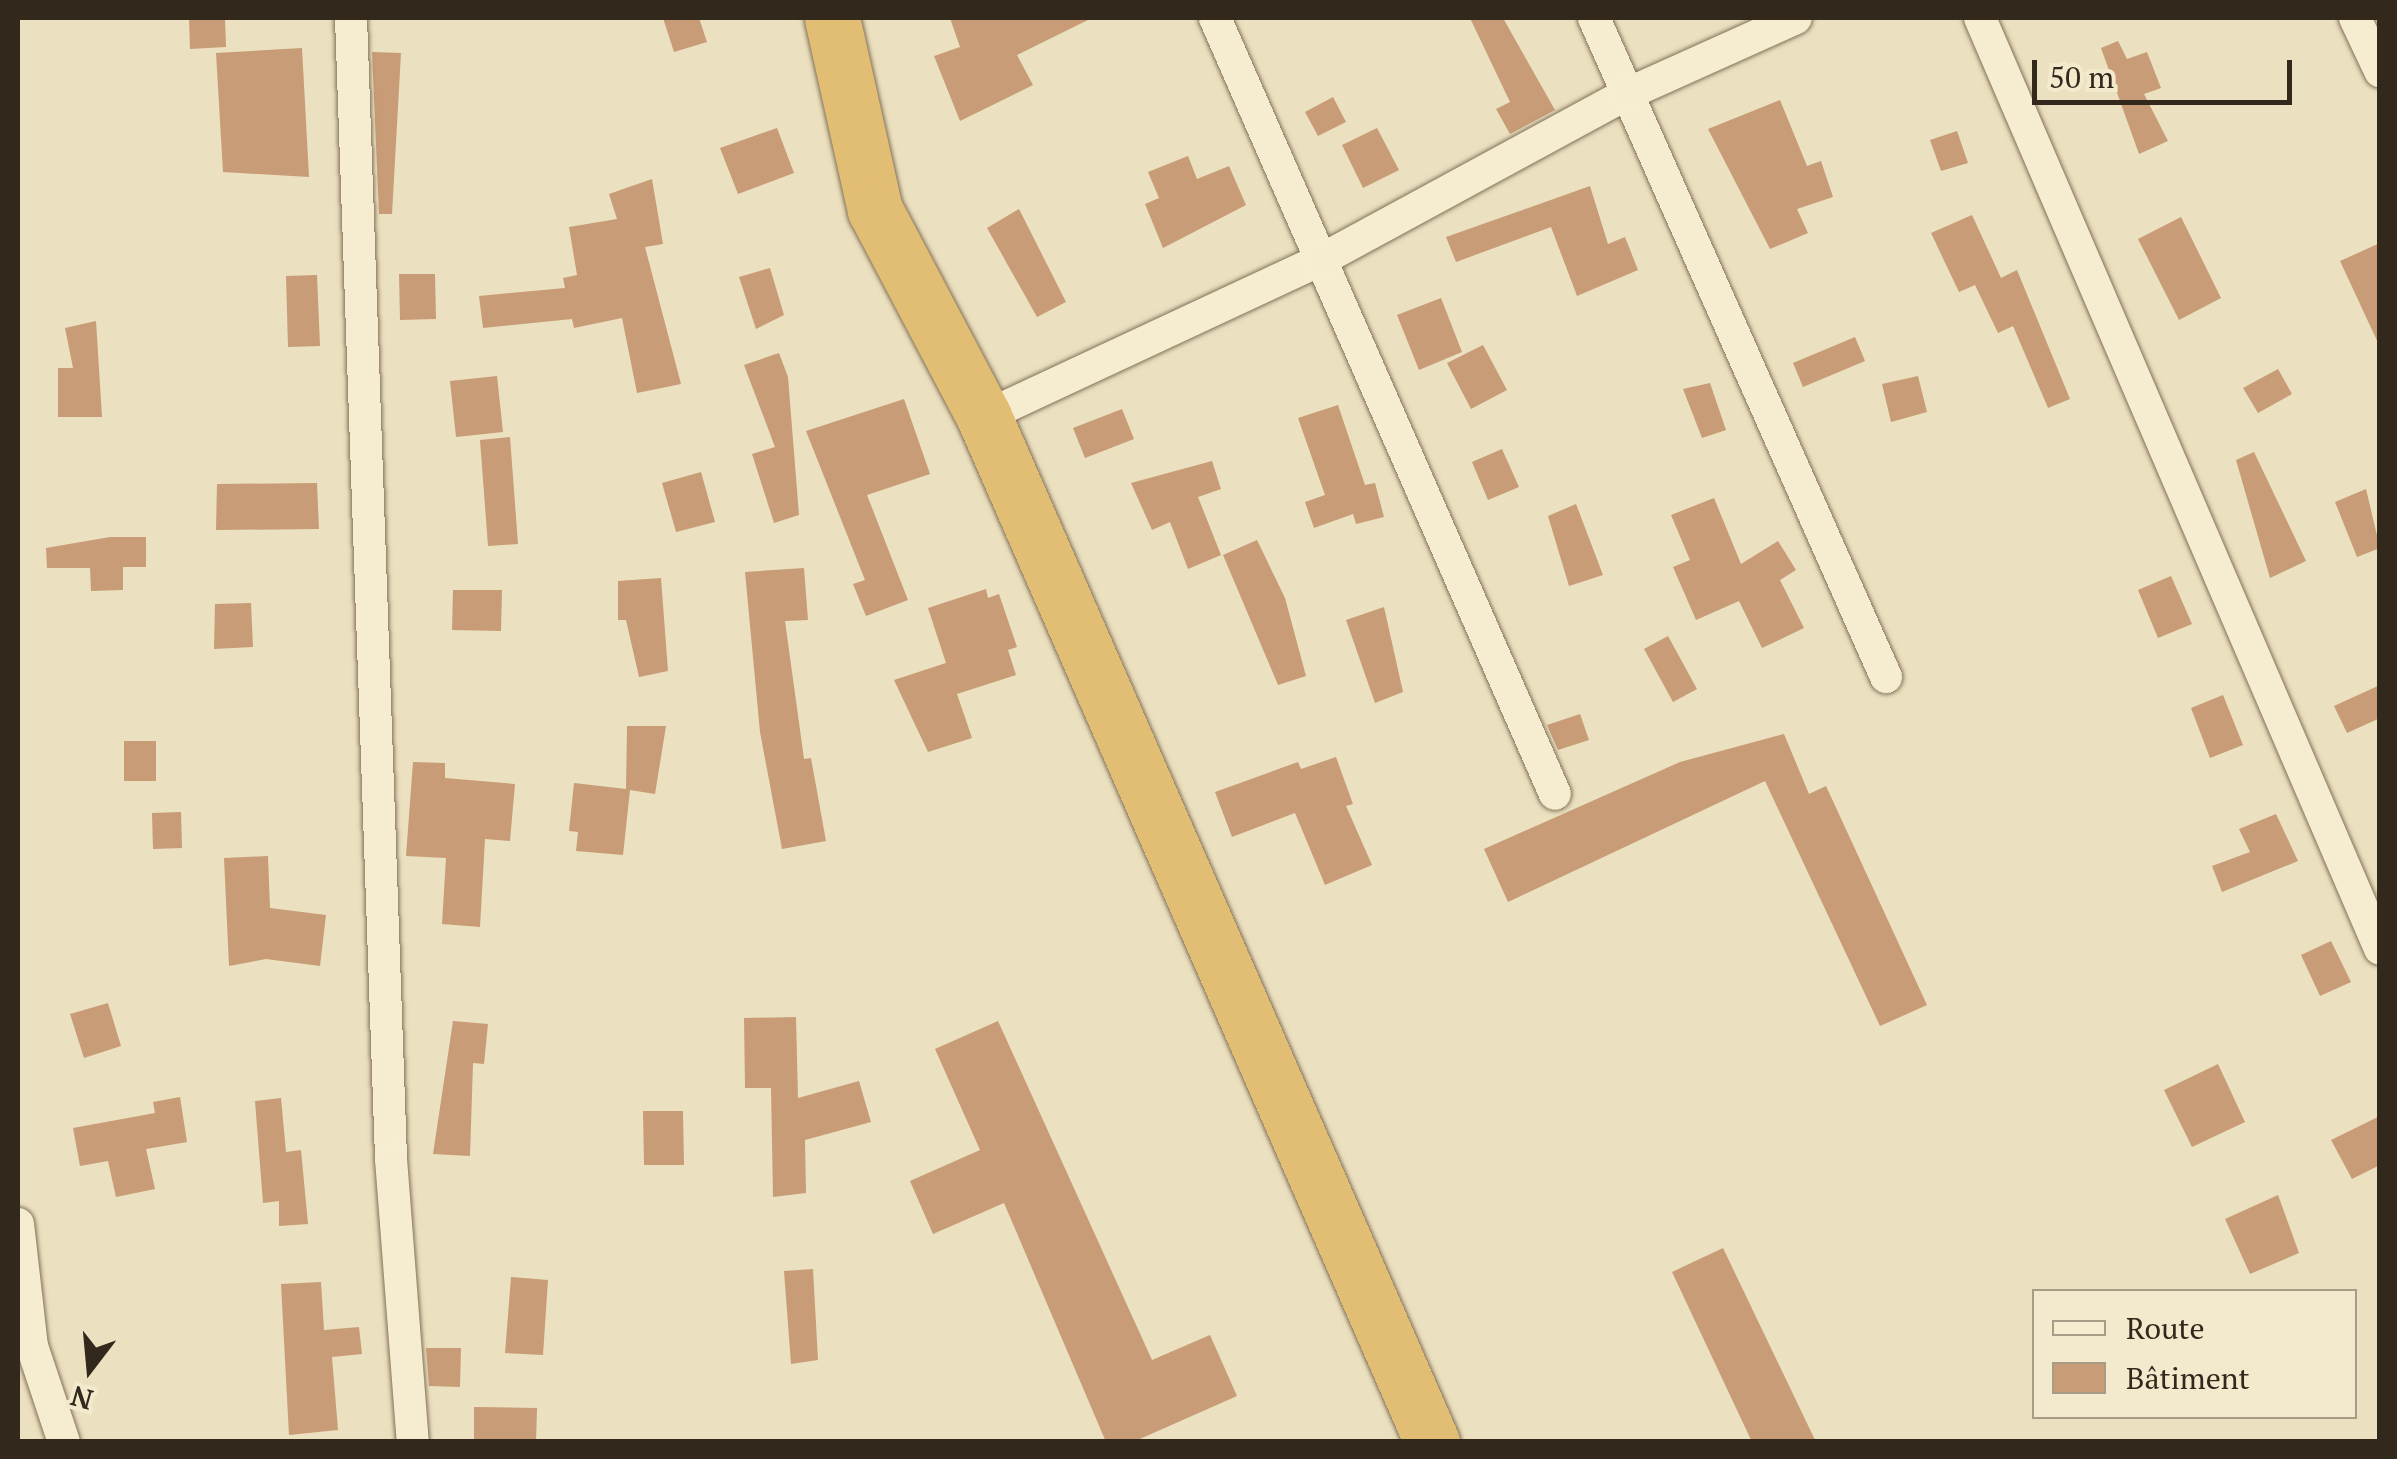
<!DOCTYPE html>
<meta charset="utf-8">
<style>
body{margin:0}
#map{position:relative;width:2397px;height:1459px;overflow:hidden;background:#ebe0bf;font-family:"PT Serif",serif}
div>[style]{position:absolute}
.building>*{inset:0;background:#c79c76}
.roads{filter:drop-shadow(0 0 2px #827158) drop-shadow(0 0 2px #827158)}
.minor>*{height:32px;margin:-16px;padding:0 16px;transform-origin:16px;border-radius:16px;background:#f6edd1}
.trunk>*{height:55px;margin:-27.5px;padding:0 27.5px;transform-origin:27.5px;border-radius:27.5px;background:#e2bd74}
span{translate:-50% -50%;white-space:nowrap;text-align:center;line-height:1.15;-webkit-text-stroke:10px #f3eace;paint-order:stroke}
.frame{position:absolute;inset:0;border:20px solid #32281c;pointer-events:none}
.legend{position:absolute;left:2032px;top:1289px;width:325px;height:130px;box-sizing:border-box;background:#f3eace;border:2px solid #a69c87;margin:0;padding:12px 18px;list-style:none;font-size:30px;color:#32281c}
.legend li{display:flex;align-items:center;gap:20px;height:50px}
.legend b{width:50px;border:2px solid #a69c87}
.north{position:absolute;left:40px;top:1319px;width:100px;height:100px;-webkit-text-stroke:8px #f3eace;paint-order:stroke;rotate:196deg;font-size:28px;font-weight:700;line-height:40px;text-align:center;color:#32281c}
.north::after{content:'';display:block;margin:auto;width:35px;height:45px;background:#32281c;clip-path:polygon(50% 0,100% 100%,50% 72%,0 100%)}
.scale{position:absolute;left:2032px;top:60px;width:260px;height:45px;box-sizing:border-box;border:5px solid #32281c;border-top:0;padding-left:12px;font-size:30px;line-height:35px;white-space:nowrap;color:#32281c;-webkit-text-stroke:8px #f3eace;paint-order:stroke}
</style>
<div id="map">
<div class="building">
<div style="clip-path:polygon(189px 18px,225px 18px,226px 47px,190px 49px)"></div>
<div style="clip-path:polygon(663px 18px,699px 18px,707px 42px,674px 52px)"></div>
<div style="clip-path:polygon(950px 18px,1092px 18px,1017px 55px,1033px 85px,960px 121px,934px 56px,960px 47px)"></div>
<div style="clip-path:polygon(1470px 18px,1503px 18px,1555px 110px,1510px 134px,1496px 109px,1510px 102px)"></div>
<div style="clip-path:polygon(2118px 41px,2127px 59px,2147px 52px,2161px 88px,2144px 94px,2168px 141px,2139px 154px,2101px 48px)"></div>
<div style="clip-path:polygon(302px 48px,309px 177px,223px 172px,216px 53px)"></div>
<div style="clip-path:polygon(372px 52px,401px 53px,392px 214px,379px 214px)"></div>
<div style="clip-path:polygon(1333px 97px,1346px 122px,1318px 136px,1305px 112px)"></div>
<div style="clip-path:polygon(1780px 100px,1807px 166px,1821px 161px,1833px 197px,1797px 209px,1808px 233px,1770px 249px,1708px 129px)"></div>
<div style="clip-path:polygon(777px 128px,794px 173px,738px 194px,720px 148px)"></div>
<div style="clip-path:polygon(1377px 128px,1399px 170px,1363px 188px,1342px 145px)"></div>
<div style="clip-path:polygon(1957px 131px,1968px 163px,1941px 171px,1930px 140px)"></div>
<div style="clip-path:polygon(1188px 156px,1197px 179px,1229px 166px,1246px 205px,1163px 248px,1145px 204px,1159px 198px,1148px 172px)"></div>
<div style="clip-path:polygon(652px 179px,663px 244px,645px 247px,681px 384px,637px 393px,622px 318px,574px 328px,572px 319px,483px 328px,479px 296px,565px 288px,563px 278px,577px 275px,569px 227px,617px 219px,609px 194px)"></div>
<div style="clip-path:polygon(1590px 186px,1608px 244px,1625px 237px,1638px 270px,1577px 296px,1551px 227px,1456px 262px,1446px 237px)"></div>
<div style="clip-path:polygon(1019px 209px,1066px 302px,1037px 317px,987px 228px)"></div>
<div style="clip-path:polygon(1972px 215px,2001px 278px,2017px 270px,2070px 399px,2048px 408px,2013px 326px,1998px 333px,1975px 285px,1959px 292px,1931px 233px)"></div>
<div style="clip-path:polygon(2181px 217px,2221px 298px,2179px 320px,2138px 239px)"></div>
<div style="clip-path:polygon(2380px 243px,2380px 347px,2340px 261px)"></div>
<div style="clip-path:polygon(770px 268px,784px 315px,756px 329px,739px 277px)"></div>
<div style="clip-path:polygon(399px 274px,435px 274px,436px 319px,400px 320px)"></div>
<div style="clip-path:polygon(317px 275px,320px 346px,288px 347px,286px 276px)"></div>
<div style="clip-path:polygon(1441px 298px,1462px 352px,1419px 370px,1397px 315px)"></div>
<div style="clip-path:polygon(96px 321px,102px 417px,58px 417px,58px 368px,73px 368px,65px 328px)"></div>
<div style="clip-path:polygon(1855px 337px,1865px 361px,1803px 387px,1793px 363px)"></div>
<div style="clip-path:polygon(1483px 345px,1507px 390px,1471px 409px,1447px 363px)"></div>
<div style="clip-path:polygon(779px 353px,788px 377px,799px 515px,774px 523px,752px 454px,775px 447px,744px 365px)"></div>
<div style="clip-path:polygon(2278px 369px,2292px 394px,2258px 413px,2243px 388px)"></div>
<div style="clip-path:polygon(497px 376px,503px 432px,456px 437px,450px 381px)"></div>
<div style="clip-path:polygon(1918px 376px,1927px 412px,1891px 422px,1882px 384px)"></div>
<div style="clip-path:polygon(1710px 383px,1726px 430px,1702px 438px,1683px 389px)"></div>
<div style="clip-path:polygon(904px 399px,930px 474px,867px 495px,908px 600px,866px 616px,853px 584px,865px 580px,806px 431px)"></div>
<div style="clip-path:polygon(1338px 405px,1365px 485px,1375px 483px,1384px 517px,1356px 524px,1353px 514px,1314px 528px,1305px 502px,1325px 495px,1298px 418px)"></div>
<div style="clip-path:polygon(1122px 409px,1134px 439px,1085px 458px,1073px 428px)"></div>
<div style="clip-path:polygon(510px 437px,518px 544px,488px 546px,480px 440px)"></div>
<div style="clip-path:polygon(1502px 449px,1519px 487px,1488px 500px,1472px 462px)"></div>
<div style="clip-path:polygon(2254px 452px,2306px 561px,2270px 578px,2236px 460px)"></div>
<div style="clip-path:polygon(1212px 461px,1221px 489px,1198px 497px,1221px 555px,1188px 569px,1170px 522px,1152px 530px,1131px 483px)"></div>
<div style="clip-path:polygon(701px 472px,715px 522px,676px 532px,662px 483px)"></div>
<div style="clip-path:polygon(317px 483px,319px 529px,216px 530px,217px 484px)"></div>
<div style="clip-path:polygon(2366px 489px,2380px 548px,2357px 557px,2335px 502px)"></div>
<div style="clip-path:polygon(1714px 498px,1741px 564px,1778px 541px,1796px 570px,1780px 580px,1804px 628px,1762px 648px,1739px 601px,1696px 620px,1673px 567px,1690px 560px,1671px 515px)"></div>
<div style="clip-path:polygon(1576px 504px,1603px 575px,1569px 586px,1548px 516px)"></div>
<div style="clip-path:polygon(110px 537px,146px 537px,146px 567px,123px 567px,123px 590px,91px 591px,90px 568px,47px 568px,46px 548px)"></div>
<div style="clip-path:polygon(1257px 540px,1285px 598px,1306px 676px,1278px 685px,1223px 555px)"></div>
<div style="clip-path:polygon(804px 568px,808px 620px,785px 621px,804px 759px,811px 758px,826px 841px,782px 849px,760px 732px,745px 572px)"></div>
<div style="clip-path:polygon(2171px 576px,2192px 624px,2158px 638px,2138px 590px)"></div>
<div style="clip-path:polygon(661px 578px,668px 671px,639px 677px,626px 620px,618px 620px,618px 581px)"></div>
<div style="clip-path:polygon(986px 589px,988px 598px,999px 594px,1017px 647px,1008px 650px,1016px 675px,957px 694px,972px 738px,928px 752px,894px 680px,946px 663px,928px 608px)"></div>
<div style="clip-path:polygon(453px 590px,502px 590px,501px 631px,452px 630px)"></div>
<div style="clip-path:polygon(251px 603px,253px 647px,214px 649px,215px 604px)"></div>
<div style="clip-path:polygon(1384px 607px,1403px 692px,1375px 703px,1346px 620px)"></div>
<div style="clip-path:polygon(1668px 636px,1697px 689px,1673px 702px,1644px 649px)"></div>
<div style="clip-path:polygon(2380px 685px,2380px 718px,2347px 733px,2334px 706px)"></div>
<div style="clip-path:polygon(2223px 695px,2243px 745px,2210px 758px,2191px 708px)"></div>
<div style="clip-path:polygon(1580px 714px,1589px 740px,1558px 750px,1547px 725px)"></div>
<div style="clip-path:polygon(627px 726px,666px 726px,655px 794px,630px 790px,623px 855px,576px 851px,578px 832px,569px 831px,574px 783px,626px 789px)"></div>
<div style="clip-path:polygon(1784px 734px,1809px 794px,1826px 786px,1927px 1005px,1880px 1026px,1765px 781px,1508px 902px,1484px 849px,1680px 762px)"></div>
<div style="clip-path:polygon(124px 741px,156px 741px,156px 781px,124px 781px)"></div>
<div style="clip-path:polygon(1336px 757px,1353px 804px,1346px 806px,1372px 865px,1325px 885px,1295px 813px,1232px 837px,1215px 792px,1298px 762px,1301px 769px)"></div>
<div style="clip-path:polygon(413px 762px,445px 763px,445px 778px,515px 784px,510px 841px,485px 839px,480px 927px,442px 924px,446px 858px,406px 856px)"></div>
<div style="clip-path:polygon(181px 812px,182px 848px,153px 849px,152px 813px)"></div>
<div style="clip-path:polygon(2276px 814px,2298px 861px,2222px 892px,2212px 866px,2250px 852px,2239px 829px)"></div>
<div style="clip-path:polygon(268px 856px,270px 908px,326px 915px,320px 966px,266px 959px,229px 966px,224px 858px)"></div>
<div style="clip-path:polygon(2331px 941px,2351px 982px,2320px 996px,2301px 955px)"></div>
<div style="clip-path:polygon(108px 1003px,121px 1046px,84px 1058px,70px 1014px)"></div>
<div style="clip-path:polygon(796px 1017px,798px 1098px,859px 1081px,871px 1122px,805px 1140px,806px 1193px,773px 1197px,771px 1088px,745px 1088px,744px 1018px)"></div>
<div style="clip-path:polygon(453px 1021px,488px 1024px,484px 1064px,473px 1063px,470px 1156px,433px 1154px)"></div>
<div style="clip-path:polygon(998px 1021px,1152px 1360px,1210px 1335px,1237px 1396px,1133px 1442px,1106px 1442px,1004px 1203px,933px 1234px,910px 1181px,980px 1150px,935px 1049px)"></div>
<div style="clip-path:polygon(2218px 1064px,2245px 1122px,2192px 1147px,2164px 1090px)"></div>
<div style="clip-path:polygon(180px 1097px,187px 1142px,146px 1149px,155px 1189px,116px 1197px,108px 1161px,80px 1166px,73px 1128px,155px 1113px,153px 1102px)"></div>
<div style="clip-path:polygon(281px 1098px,286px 1152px,301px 1150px,308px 1224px,279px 1226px,279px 1201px,263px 1203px,255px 1101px)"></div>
<div style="clip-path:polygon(643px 1111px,683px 1111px,684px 1165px,644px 1165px)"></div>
<div style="clip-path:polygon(2380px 1116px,2380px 1165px,2352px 1179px,2331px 1140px)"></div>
<div style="clip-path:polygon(2278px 1195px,2299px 1253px,2250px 1274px,2225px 1219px)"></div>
<div style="clip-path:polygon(1723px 1248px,1816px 1442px,1752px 1442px,1672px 1272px)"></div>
<div style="clip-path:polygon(813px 1269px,818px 1360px,791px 1364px,784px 1271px)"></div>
<div style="clip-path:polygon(511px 1277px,548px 1280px,543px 1355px,505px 1353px)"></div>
<div style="clip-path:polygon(321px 1282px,324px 1330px,359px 1327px,362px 1354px,332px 1357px,338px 1430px,289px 1435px,281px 1284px)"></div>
<div style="clip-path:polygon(426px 1348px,461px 1348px,460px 1387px,429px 1386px)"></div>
<div style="clip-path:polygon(474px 1407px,537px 1408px,536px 1442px,474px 1442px)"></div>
</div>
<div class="roads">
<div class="minor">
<div style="left:351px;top:18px;width:1142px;rotate:87.99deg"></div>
<div style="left:391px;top:1159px;width:284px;rotate:85.6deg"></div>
<div style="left:1215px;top:18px;width:847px;rotate:66.34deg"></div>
<div style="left:1594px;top:18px;width:721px;rotate:66.1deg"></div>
<div style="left:1980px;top:18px;width:1013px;rotate:66.75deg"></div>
<div style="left:2355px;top:18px;width:59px;rotate:64.7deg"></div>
<div style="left:984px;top:417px;width:370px;rotate:-25deg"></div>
<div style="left:1319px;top:261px;width:350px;rotate:-28.5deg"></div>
<div style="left:1627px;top:94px;width:185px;rotate:-24.2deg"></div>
<div style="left:18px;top:1224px;width:123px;rotate:83.5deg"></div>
<div style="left:32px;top:1346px;width:101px;rotate:71.6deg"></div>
</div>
<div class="trunk">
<div style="left:832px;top:18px;width:197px;rotate:77.4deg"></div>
<div style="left:875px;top:210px;width:234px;rotate:62.2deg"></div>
<div style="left:984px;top:417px;width:1119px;rotate:66.39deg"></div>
</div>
</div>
<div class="frame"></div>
<ul class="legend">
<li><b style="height:12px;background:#f6edd1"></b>Route</li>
<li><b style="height:28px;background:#c79c76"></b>Bâtiment</li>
</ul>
<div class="north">N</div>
<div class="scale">50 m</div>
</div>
